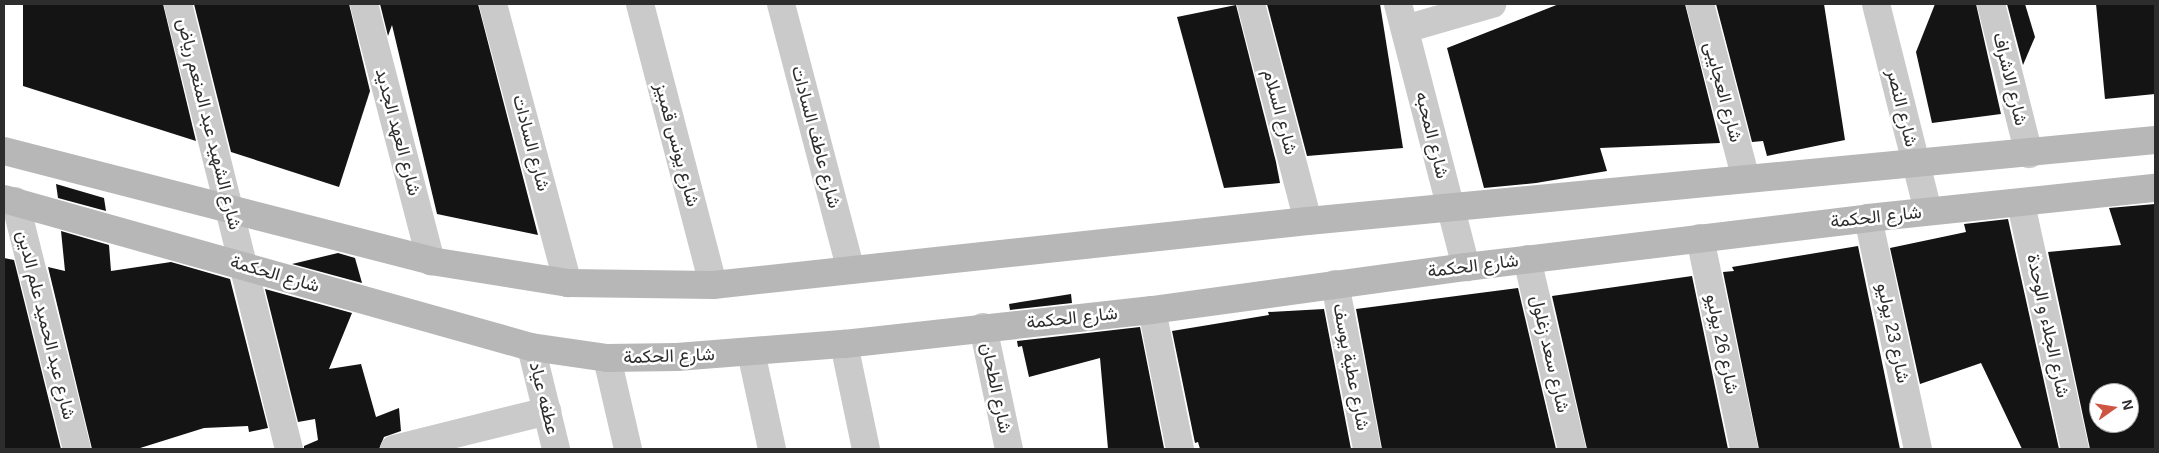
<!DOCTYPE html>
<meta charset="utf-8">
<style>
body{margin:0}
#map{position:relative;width:2159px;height:453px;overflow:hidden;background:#fff;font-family:Arial,Vazirmatn,sans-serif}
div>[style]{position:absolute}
.building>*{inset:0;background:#141414}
.street>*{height:28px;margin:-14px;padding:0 14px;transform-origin:14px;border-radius:14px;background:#cacaca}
.secondary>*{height:28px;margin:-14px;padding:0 14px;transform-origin:14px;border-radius:14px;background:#b7b7b7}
span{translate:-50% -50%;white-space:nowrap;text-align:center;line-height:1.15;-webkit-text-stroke:5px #fff;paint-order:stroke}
.street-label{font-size:18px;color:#2d2d2d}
.frame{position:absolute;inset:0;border:5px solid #2d2d2d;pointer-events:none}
.north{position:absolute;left:2089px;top:383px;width:50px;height:50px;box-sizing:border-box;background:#fff;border:1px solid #ababab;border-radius:50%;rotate:77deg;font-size:14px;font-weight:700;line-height:20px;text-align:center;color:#2d2d2d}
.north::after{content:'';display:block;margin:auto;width:18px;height:22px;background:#cf5543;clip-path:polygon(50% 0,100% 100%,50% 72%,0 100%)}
</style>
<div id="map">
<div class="building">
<div style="clip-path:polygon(23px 4px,163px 4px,196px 141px,23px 86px)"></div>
<div style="clip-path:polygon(194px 4px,349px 4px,370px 91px,339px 187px,231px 152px)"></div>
<div style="clip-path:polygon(380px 4px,478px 4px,538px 235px,437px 214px,392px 25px,388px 36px)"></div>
<div style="clip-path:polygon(1267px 4px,1380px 4px,1403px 148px,1307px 156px)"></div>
<div style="clip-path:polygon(1559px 4px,1685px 4px,1720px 143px,1600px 148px,1607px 171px,1536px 183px,1484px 188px,1447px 48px)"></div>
<div style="clip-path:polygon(1716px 4px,1824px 4px,1845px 140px,1767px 156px,1763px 141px,1752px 142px)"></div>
<div style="clip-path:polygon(1935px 4px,1976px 4px,2001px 114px,1932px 123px,1916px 52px)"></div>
<div style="clip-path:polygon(2007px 4px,2025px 4px,2035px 37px,2023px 65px)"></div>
<div style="clip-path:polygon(2096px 4px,2155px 4px,2155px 94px,2105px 99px)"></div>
<div style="clip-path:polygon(1236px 5px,1276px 162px,1280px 183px,1224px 188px,1177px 17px)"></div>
<div style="clip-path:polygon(56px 184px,104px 198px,106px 211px,58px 198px)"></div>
<div style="clip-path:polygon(evenodd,2155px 204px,2155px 449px,2090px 449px,2048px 252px,2121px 245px,2109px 208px,2155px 204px,2099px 393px,2129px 393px,2129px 423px,2099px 423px,2099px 393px)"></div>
<div style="clip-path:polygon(2008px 219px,2059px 449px,2022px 449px,1981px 363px,1920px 384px,1890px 248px,1966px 232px,1964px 224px)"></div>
<div style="clip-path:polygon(61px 231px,109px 245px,111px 271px,171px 262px,230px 279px,268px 428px,249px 432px,248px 426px,204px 428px,137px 449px,92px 449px,48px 267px,65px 271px)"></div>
<div style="clip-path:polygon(1858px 246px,1900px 449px,1759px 449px,1723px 272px,1734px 271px,1732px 267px)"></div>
<div style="clip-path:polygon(338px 253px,355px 258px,362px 283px,292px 264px)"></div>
<div style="clip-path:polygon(4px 258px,14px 260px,61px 449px,4px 449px)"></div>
<div style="clip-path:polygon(1692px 276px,1728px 449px,1587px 449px,1552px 296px)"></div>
<div style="clip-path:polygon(1518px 288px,1556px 449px,1382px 449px,1356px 309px)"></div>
<div style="clip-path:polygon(265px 289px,352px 313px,329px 369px,361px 364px,376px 417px,399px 408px,401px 431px,384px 437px,379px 449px,304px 449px,304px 446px,318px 440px,315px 419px,298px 422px)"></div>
<div style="clip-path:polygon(1071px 294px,1072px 303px,1010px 310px,1009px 304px)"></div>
<div style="clip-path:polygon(1324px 309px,1351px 449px,1200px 449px,1198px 442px,1195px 443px,1172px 331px,1269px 315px,1268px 312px)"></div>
<div style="clip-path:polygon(1140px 327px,1164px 448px,1108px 449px,1100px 358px,1029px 377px,1022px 346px,1018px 347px,1017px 341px)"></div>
</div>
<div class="street">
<div style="left:178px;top:4px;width:459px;rotate:76deg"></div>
<div style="left:364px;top:4px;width:266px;rotate:75.4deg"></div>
<div style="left:493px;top:4px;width:289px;rotate:75deg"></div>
<div style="left:640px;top:4px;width:290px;rotate:75.4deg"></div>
<div style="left:781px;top:4px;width:275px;rotate:75.3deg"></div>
<div style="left:1251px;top:4px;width:224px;rotate:75.3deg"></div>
<div style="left:1398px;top:4px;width:272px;rotate:75.5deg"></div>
<div style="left:1700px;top:4px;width:181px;rotate:75.3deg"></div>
<div style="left:1876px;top:4px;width:213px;rotate:75.9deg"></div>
<div style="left:1991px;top:4px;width:155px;rotate:75.8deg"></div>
<div style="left:1405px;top:29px;width:91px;rotate:-16deg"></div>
<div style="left:15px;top:201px;width:256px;rotate:76deg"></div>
<div style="left:2021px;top:204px;width:251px;rotate:77.6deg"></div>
<div style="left:1868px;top:218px;width:236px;rotate:77.8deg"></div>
<div style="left:1700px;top:238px;width:216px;rotate:78.2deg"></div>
<div style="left:1527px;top:259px;width:195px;rotate:76.7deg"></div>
<div style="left:1335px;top:284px;width:168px;rotate:79deg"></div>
<div style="left:1152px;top:310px;width:142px;rotate:78.6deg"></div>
<div style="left:983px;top:327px;width:125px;rotate:78deg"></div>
<div style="left:844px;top:344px;width:107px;rotate:78.2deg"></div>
<div style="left:531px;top:347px;width:105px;rotate:76.2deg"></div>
<div style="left:751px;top:352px;width:99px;rotate:77.8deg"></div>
<div style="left:607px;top:358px;width:93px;rotate:77deg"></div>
<div style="left:394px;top:449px;width:158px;rotate:-13.9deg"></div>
</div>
<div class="secondary">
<div style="left:4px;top:151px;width:441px;rotate:14.4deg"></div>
<div style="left:431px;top:261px;width:139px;rotate:9.1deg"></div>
<div style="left:568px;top:283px;width:145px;rotate:0.8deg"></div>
<div style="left:713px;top:285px;width:598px;rotate:-6.14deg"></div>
<div style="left:1308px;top:221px;width:851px;rotate:-5.46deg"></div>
<div style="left:4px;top:199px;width:547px;rotate:15.69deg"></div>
<div style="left:531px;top:347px;width:77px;rotate:8.2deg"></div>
<div style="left:607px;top:358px;width:70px;rotate:-0.8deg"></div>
<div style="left:677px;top:357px;width:168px;rotate:-4.5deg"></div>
<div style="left:844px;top:344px;width:310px;rotate:-6.3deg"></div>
<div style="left:1152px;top:310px;width:317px;rotate:-7.8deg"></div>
<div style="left:1466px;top:267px;width:405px;rotate:-6.9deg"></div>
<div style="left:1868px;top:218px;width:289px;rotate:-6deg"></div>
</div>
<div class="street-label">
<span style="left:2010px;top:79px;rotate:76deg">شارع الاشراف</span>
<span style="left:1723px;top:92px;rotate:75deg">شارع العجايبى</span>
<span style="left:1902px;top:108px;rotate:76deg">شارع النصر</span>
<span style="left:1280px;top:112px;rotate:75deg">شارع السلام</span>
<span style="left:209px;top:124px;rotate:76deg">شارع الشهيد عبد المنعم رياض</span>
<span style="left:398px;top:132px;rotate:75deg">شارع العهد الجديد</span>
<span style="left:1432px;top:135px;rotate:76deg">شارع المحبه</span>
<span style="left:816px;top:137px;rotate:75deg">شارع عاطف السادات</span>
<span style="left:531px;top:143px;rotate:75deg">شارع السادات</span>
<span style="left:677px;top:145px;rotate:75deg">شارع يونس قمبيز</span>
<span style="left:1876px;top:217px;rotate:-6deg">شارع الحكمة</span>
<span style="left:1473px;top:266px;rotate:-7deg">شارع الحكمة</span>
<span style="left:275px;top:274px;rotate:16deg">شارع الحكمة</span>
<span style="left:1072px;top:318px;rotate:-6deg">شارع الحكمة</span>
<span style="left:46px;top:325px;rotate:76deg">شارع عبد الحميد علم الدين</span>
<span style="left:2048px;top:326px;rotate:78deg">شارع الجلاء و الوحدة</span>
<span style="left:1893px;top:333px;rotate:78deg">شارع 23 يوليو</span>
<span style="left:1722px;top:344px;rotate:78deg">شارع 26 يوليو</span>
<span style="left:1550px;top:354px;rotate:77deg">شارع سعد زغلول</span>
<span style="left:669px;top:356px;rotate:-2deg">شارع الحكمة</span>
<span style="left:1351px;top:367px;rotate:79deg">شارع عطية يوسف</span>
<span style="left:996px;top:388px;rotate:78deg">شارع الطحان</span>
<span style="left:544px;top:398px;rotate:76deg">عطفه عياد</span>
</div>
<div class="frame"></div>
<div class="north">N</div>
</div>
